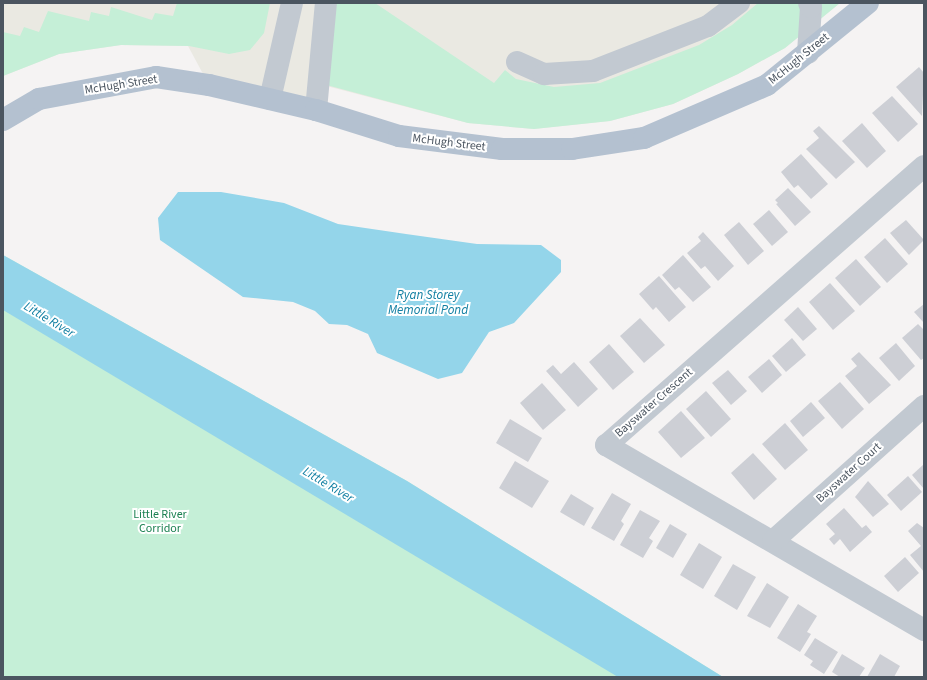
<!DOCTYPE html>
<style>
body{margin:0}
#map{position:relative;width:927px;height:680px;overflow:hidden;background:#f5f3f3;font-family:"Source Sans 3",sans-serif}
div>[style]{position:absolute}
.commercial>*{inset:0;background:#eae9e2}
.green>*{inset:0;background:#c5efd7}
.water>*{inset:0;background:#94d5ea}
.building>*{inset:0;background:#cdcfd5}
.minor>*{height:22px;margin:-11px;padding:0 11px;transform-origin:11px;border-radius:11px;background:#c2c9d1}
.major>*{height:22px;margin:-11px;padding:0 11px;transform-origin:11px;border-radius:11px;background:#b4c1d0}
span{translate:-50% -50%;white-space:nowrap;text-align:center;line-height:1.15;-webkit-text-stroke:4px #fff;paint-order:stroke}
.street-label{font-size:12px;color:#4b5560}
.park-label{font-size:12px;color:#1c8152}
.water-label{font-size:13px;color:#1380a3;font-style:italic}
.frame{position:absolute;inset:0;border:4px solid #4b5560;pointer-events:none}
</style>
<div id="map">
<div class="commercial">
<div style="clip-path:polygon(3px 3px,840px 3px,785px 48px,738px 74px,673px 104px,610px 121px,534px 129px,468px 123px,319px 84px,316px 110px,209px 85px,188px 46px,121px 45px,59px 54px,3px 76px)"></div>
</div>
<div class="green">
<div style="clip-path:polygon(177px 3px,270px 3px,264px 33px,250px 50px,229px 54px,189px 46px,121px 45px,59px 54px,3px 76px,3px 32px,20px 36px,24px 27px,39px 32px,48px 11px,89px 21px,91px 12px,109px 16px,111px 7px,152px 20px,155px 13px,173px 16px)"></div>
<div style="clip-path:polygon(326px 3px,375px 3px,494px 83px,505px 70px,516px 79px,554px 87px,600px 83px,699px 45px,732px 25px,758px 3px,840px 3px,785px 48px,738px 74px,673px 104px,610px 121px,534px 129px,468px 123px,319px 83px)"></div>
<div style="clip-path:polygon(3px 255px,407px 481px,723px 677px,3px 677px)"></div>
</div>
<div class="water">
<div style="clip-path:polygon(178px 192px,221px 192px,284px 203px,338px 224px,406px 234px,477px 244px,541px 245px,561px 260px,561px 272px,514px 323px,489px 332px,462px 373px,438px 379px,377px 353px,368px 334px,347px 325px,329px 324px,315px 311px,293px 302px,243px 297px,160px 240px,158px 218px)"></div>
<div style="clip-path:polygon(3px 255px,407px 481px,723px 677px,618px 677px,3px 310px)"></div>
</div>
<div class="building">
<div style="clip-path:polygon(919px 67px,924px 73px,922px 116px,896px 87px)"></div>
<div style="clip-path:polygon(892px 96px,918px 124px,898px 142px,872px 113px)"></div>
<div style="clip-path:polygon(862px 123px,886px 151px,867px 168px,842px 141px)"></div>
<div style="clip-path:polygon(819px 126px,855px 162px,836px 179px,806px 149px,819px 138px,813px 131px)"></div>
<div style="clip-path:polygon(801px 154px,828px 184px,811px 199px,798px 185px,794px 188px,781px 172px)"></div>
<div style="clip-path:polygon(788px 188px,811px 212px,795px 226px,776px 204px,778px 203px,775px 200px)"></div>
<div style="clip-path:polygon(769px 210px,788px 232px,772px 246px,753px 224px)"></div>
<div style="clip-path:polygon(906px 220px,924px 240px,909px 255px,890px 233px)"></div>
<div style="clip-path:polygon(739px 222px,764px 251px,748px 265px,724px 235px)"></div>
<div style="clip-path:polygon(703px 232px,734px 266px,718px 281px,705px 266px,701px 269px,687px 253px,701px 241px,698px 237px)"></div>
<div style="clip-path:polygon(885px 238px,908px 264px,887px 283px,864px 257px)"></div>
<div style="clip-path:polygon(683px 255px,711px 287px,693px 302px,679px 287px,675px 290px,662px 275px)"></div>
<div style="clip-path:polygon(856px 259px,881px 287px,860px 306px,835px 278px)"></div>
<div style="clip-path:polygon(659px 276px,686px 307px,669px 322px,656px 307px,653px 310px,639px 294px)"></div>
<div style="clip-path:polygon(830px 283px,855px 311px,833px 330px,809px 302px)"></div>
<div style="clip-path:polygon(924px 304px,924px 323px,914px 312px)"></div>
<div style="clip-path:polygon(798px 307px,817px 329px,803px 341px,784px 320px)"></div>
<div style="clip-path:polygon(640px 318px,665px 345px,644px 363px,620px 336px)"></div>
<div style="clip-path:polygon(918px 324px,924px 330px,924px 358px,921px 360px,902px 338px)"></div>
<div style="clip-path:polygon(792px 338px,806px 355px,786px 372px,772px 356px)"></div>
<div style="clip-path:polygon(896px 343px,915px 366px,899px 381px,879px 358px)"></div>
<div style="clip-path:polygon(609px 344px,634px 372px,613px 390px,589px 362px)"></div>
<div style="clip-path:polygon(859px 352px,891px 385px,869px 404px,845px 376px,857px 366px,851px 359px)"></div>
<div style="clip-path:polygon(769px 359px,782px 375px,762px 393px,748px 377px)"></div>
<div style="clip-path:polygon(574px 362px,598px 389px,578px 407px,546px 371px,553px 365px,561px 374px)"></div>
<div style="clip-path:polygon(728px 370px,747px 391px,731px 405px,712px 383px)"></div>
<div style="clip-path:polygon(840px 382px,864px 409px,842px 429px,818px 401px)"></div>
<div style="clip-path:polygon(542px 383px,566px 410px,543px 430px,520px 403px)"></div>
<div style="clip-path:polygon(706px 391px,731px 419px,711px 437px,686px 409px)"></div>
<div style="clip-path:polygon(811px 402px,825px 418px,803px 437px,790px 421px)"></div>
<div style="clip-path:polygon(681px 411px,705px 438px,681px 458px,658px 432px)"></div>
<div style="clip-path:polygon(510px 419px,542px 438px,528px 462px,496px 443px)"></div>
<div style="clip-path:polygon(785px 423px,808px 450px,785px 470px,762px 444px)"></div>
<div style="clip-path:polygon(753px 453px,777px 479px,754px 500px,731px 473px)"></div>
<div style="clip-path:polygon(515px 461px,549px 481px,532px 508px,499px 488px)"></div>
<div style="clip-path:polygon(924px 464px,924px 489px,912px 475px)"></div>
<div style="clip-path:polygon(908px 476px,922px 492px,901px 511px,887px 495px)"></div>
<div style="clip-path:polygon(868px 481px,889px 504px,873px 517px,855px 497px)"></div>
<div style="clip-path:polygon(612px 493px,631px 504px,621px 521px,624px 524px,614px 541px,591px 528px)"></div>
<div style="clip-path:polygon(571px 494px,594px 508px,584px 526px,560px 512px)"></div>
<div style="clip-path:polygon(844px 508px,862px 528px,866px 525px,872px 532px,850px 552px,840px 539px,834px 545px,829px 539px,835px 534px,826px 524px)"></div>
<div style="clip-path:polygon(640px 510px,660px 521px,649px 538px,653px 541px,643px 558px,620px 545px)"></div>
<div style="clip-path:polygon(917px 523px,924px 528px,924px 572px,910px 555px,921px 546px,908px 531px)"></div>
<div style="clip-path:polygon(670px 524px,687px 534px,673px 558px,656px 548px)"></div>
<div style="clip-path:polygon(699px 543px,722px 557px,703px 589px,680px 575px)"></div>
<div style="clip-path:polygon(905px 557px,919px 573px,898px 592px,884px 576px)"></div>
<div style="clip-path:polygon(733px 564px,756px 577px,737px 610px,714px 596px)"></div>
<div style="clip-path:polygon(767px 583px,789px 597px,770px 628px,747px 616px)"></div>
<div style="clip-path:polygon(798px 604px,817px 616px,807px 632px,811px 634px,800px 652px,777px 638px)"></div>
<div style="clip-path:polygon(815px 638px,838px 652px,824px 674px,810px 665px,813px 661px,804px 655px)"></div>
<div style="clip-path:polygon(842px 654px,865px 668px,859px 677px,840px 677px,832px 672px)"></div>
<div style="clip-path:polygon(880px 654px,900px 666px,894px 677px,867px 677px)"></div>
</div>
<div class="minor">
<div style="left:808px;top:53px;width:46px;rotate:-86.3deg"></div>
<div style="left:811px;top:7px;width:4px;rotate:-117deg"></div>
<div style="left:517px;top:62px;width:30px;rotate:24deg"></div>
<div style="left:544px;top:74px;width:49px;rotate:-3.5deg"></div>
<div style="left:593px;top:71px;width:123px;rotate:-21.4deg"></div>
<div style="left:708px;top:26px;width:39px;rotate:-37deg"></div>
<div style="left:270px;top:99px;width:98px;rotate:-77.1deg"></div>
<div style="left:316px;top:110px;width:107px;rotate:-84.7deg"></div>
<div style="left:924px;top:166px;width:423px;rotate:138.7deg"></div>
<div style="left:606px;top:445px;width:368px;rotate:30.2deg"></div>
<div style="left:773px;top:541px;width:203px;rotate:-41.8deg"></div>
</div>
<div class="major">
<div style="left:3px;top:120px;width:42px;rotate:-30.3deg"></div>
<div style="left:39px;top:99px;width:119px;rotate:-10.6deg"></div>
<div style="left:156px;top:77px;width:54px;rotate:8.6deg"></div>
<div style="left:209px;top:85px;width:110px;rotate:13.2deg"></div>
<div style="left:316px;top:110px;width:87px;rotate:17.4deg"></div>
<div style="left:399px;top:136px;width:104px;rotate:7.2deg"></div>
<div style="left:502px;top:149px;width:70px"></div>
<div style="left:572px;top:149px;width:73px;rotate:-8.7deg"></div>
<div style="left:644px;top:138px;width:134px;rotate:-23.3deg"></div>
<div style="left:767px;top:85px;width:130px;rotate:-39.1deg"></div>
</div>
<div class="street-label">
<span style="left:799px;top:59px;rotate:-39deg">McHugh Street</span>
<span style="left:121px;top:85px;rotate:-9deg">McHugh Street</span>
<span style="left:449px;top:143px;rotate:7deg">McHugh Street</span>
<span style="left:654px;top:403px;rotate:-41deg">Bayswater Crescent</span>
<span style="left:849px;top:473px;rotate:-42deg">Bayswater Court</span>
</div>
<div class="park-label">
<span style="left:160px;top:522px">Little River<br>Corridor</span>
</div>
<div class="water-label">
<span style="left:428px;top:303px">Ryan Storey<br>Memorial Pond</span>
<span style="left:49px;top:320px;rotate:31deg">Little River</span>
<span style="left:328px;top:485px;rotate:31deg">Little River</span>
</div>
<div class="frame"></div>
</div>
